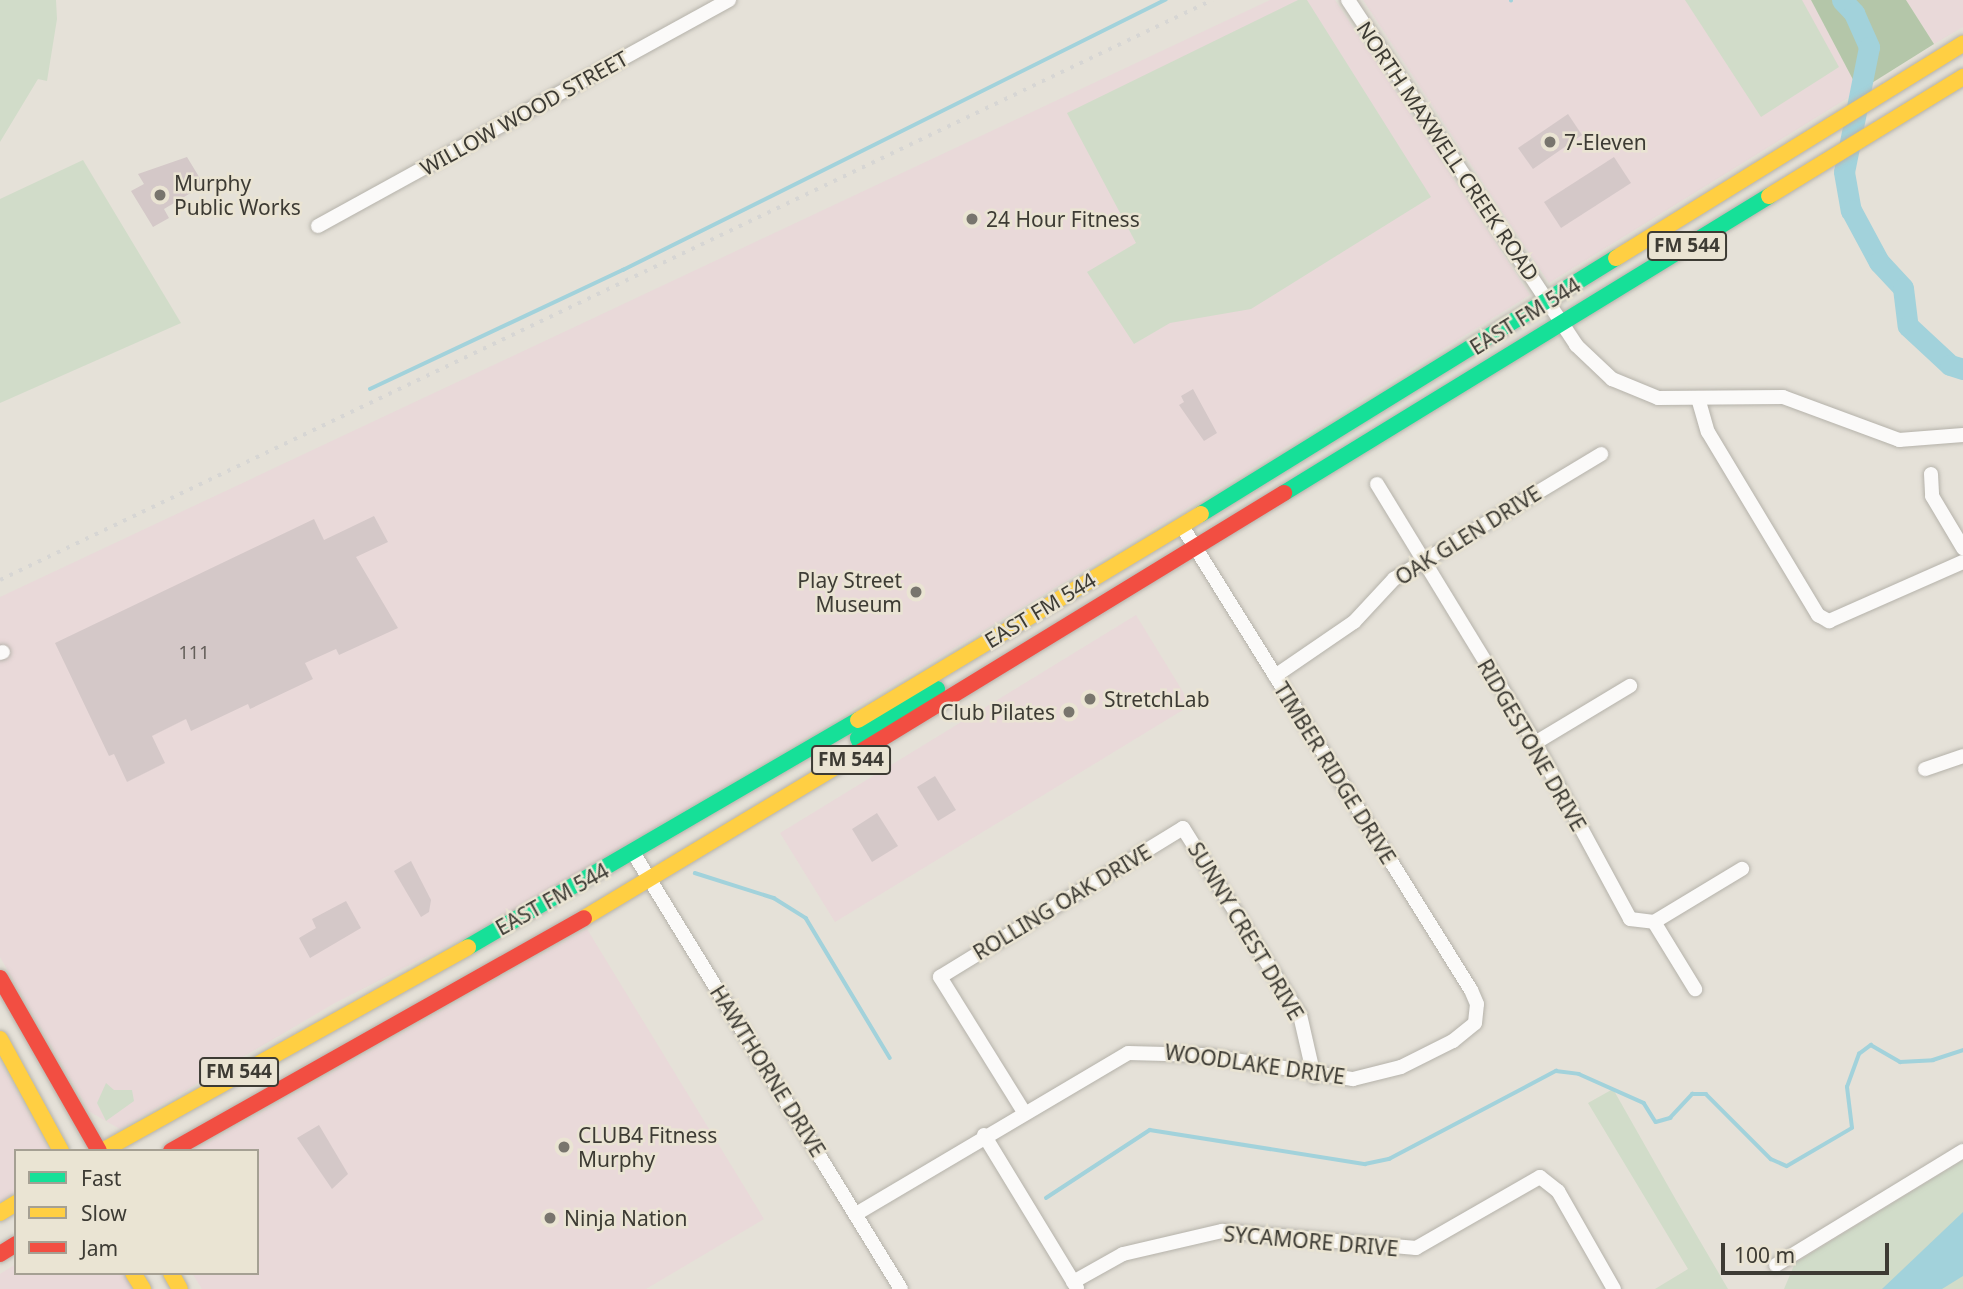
<!DOCTYPE html>
<style>
body{margin:0}
#map{position:relative;width:1963px;height:1289px;overflow:hidden;background:#e5e1d8;font-family:"Noto Sans",sans-serif}
div>[style]{position:absolute}
.commercial>*{inset:0;background:#e9d9d9}
.green>*{inset:0;background:#d1dcc9}
.forest>*{inset:0;background:#b4c6a9}
.water>*{inset:0;background:#a2d2db}
.stream>*{height:3.5px;margin:-1.75px;padding:0 1.75px;transform-origin:1.75px;border-radius:1.75px;background:#a2d2db}
.river>*{height:21px;margin:-10.5px;padding:0 10.5px;transform-origin:10.5px;border-radius:10.5px;background:#a2d2db}
.building>*{inset:0;background:#d4c8c8}
.roads{filter:drop-shadow(0 0 2px #b5b2aa) drop-shadow(0 0 2px #b5b2aa)}
.street>*{height:14px;margin:-7px;padding:0 7px;transform-origin:7px;border-radius:7px;background:#fbfaf9}
.fast>*{height:16px;margin:-8px;padding:0 8px;transform-origin:8px;border-radius:8px;background:#16e098}
.slow>*{height:16px;margin:-8px;padding:0 8px;transform-origin:8px;border-radius:8px;background:#ffcf43}
.jam>*{height:16px;margin:-8px;padding:0 8px;transform-origin:8px;border-radius:8px;background:#f24e42}
.rail>*{height:3.5px;margin-top:-1.75px;transform-origin:0;background:repeating-linear-gradient(90deg,#d7d6d4 0 3.5px,transparent 0 10.5px)}
.dots>*{width:19px;height:19px;translate:-50% -50%;box-sizing:border-box;border:4px solid #eae4d3;border-radius:50%}
span{translate:-50% -50%;white-space:nowrap;text-align:center;line-height:1.15;-webkit-text-stroke:5px #eae4d3;paint-order:stroke}
.number-label{font-size:18px;color:#635e59}
.number-label span{-webkit-text-stroke-width:0}
.shield-label span{padding:2px 5px;background:#eae4d3;border:2px solid;border-radius:5px;-webkit-text-stroke-width:0}
.shield-label{font-size:19px;color:#3d3b34;font-weight:700}
.street-label{font-size:21px;color:#3d3b34}
.poi-label{font-size:21px;color:#3d3b34}
.left{translate:0 -50%;text-align:left}
.right{translate:-100% -50%;text-align:right}
.legend{position:absolute;left:14px;top:1149px;width:245px;height:126px;box-sizing:border-box;background:#eae4d3;border:2px solid #a5a093;margin:0;padding:9px 12px;list-style:none;font-size:21px;color:#3d3b34}
.legend li{display:flex;align-items:center;gap:14px;height:35px}
.legend b{width:35px;border:2px solid #a5a093}
.scale{position:absolute;left:1721px;top:1243px;width:168px;height:32px;box-sizing:border-box;border:4px solid #3d3b34;border-top:0;padding-left:9px;font-size:21px;line-height:24px;white-space:nowrap;color:#3d3b34;-webkit-text-stroke:5px #eae4d3;paint-order:stroke}
</style>
<div id="map">
<div class="commercial">
<div style="clip-path:polygon(1270px 0,1335px 0,1530px 295px,1176px 515px,523px 907px,335px 1003px,120px 1129px,90px 1112px,0 957px,0 597px)"></div>
<div style="clip-path:polygon(1363px 0,1811px 0,1859px 91px,1549px 283px)"></div>
<div style="clip-path:polygon(1906px 0,1963px 0,1963px 27px,1934px 44px)"></div>
<div style="clip-path:polygon(1136px 615px,1191px 705px,835px 922px,780px 833px)"></div>
<div style="clip-path:polygon(587px 929px,764px 1219px,646px 1289px,202px 1289px,192px 1273px,257px 1273px,257px 1151px,193px 1151px)"></div>
<div style="clip-path:polygon(0 1061px,49px 1150px,16px 1151px,16px 1192px,0 1202px)"></div>
<div style="clip-path:polygon(16px 1264px,16px 1273px,124px 1273px,134px 1289px,0 1289px,0 1274px)"></div>
</div>
<div class="green">
<div style="clip-path:polygon(0 0,56px 0,57px 19px,47px 81px,38px 79px,0 142px)"></div>
<div style="clip-path:polygon(1298px 0,1307px 0,1431px 197px,1251px 309px,1170px 323px,1134px 344px,1087px 272px,1136px 243px,1067px 113px)"></div>
<div style="clip-path:polygon(1685px 0,1802px 0,1839px 67px,1761px 117px)"></div>
<div style="clip-path:polygon(83px 160px,181px 323px,0 403px,0 199px)"></div>
<div style="clip-path:polygon(106px 1083px,114px 1090px,132px 1090px,134px 1101px,106px 1121px,97px 1103px)"></div>
<div style="clip-path:polygon(1613px 1089px,1676px 1200px,1728px 1289px,1655px 1289px,1688px 1269px,1588px 1103px)"></div>
<div style="clip-path:polygon(1963px 1160px,1963px 1289px,1784px 1289px,1795px 1263px)"></div>
</div>
<div class="forest">
<div style="clip-path:polygon(1811px 0,1906px 0,1934px 44px,1859px 91px)"></div>
</div>
<div class="water">
<div style="clip-path:polygon(1963px 1212px,1963px 1276px,1942px 1289px,1882px 1289px)"></div>
</div>
<div class="stream">
<div style="left:1511px;top:1px;width:1px;rotate:-90deg"></div>
<div style="left:370px;top:389px;width:280px;rotate:-25.2deg"></div>
<div style="left:623px;top:270px;width:606px;rotate:-26.48deg"></div>
<div style="left:695px;top:873px;width:83px;rotate:17.6deg"></div>
<div style="left:774px;top:898px;width:38px;rotate:32deg"></div>
<div style="left:806px;top:918px;width:163px;rotate:59deg"></div>
<div style="left:1046px;top:1198px;width:124px;rotate:-33.2deg"></div>
<div style="left:1150px;top:1130px;width:218px;rotate:9deg"></div>
<div style="left:1365px;top:1164px;width:25px;rotate:-12deg"></div>
<div style="left:1389px;top:1159px;width:189px;rotate:-27.8deg"></div>
<div style="left:1556px;top:1071px;width:23px;rotate:7deg"></div>
<div style="left:1579px;top:1074px;width:71px;rotate:24deg"></div>
<div style="left:1644px;top:1103px;width:22px;rotate:58deg"></div>
<div style="left:1656px;top:1122px;width:15px;rotate:-16deg"></div>
<div style="left:1670px;top:1118px;width:33px;rotate:-47deg"></div>
<div style="left:1692px;top:1094px;width:14px"></div>
<div style="left:1706px;top:1094px;width:92px;rotate:45deg"></div>
<div style="left:1771px;top:1159px;width:17px;rotate:24deg"></div>
<div style="left:1787px;top:1166px;width:75px;rotate:-30.3deg"></div>
<div style="left:1852px;top:1128px;width:41px;rotate:-97deg"></div>
<div style="left:1847px;top:1087px;width:35px;rotate:-70deg"></div>
<div style="left:1859px;top:1054px;width:15px;rotate:-37deg"></div>
<div style="left:1871px;top:1045px;width:34px;rotate:30deg"></div>
<div style="left:1900px;top:1062px;width:33px;rotate:-3deg"></div>
<div style="left:1933px;top:1060px;width:32px;rotate:-18deg"></div>
</div>
<div class="river">
<div style="left:1842px;top:0;width:18px;rotate:47deg"></div>
<div style="left:1854px;top:13px;width:37px;rotate:66deg"></div>
<div style="left:1869px;top:47px;width:127px;rotate:101.3deg"></div>
<div style="left:1844px;top:172px;width:39px;rotate:80deg"></div>
<div style="left:1851px;top:210px;width:59px;rotate:61.7deg"></div>
<div style="left:1879px;top:262px;width:35px;rotate:47deg"></div>
<div style="left:1903px;top:288px;width:38px;rotate:83deg"></div>
<div style="left:1908px;top:326px;width:57px;rotate:42.9deg"></div>
<div style="left:1950px;top:365px;width:14px;rotate:17deg"></div>
</div>
<div class="building">
<div style="clip-path:polygon(1568px 114px,1582px 135px,1533px 169px,1518px 148px)"></div>
<div style="clip-path:polygon(187px 157px,204px 185px,164px 209px,169px 218px,153px 227px,131px 191px,144px 184px,138px 174px)"></div>
<div style="clip-path:polygon(1614px 157px,1631px 183px,1561px 228px,1544px 202px)"></div>
<div style="clip-path:polygon(1193px 389px,1217px 433px,1204px 441px,1179px 405px,1184px 402px,1181px 396px)"></div>
<div style="clip-path:polygon(374px 516px,388px 542px,356px 557px,398px 628px,339px 655px,336px 649px,305px 663px,313px 679px,250px 709px,248px 704px,191px 731px,186px 719px,152px 736px,165px 763px,127px 782px,114px 754px,109px 756px,55px 643px,314px 519px,324px 540px)"></div>
<div style="clip-path:polygon(935px 776px,956px 810px,938px 821px,917px 787px)"></div>
<div style="clip-path:polygon(877px 813px,898px 846px,872px 862px,852px 829px)"></div>
<div style="clip-path:polygon(411px 861px,431px 900px,429px 912px,421px 917px,394px 871px)"></div>
<div style="clip-path:polygon(346px 901px,361px 928px,310px 958px,299px 938px,316px 928px,312px 919px)"></div>
<div style="clip-path:polygon(319px 1125px,348px 1174px,332px 1189px,297px 1138px)"></div>
</div>
<div class="roads">
<div class="street">
<div style="left:1348px;top:0;width:414px;rotate:56.5deg"></div>
<div style="left:1576px;top:345px;width:50px;rotate:43.4deg"></div>
<div style="left:1612px;top:379px;width:50px;rotate:22.4deg"></div>
<div style="left:1658px;top:398px;width:125px;rotate:-0.5deg"></div>
<div style="left:1783px;top:397px;width:124px;rotate:20.3deg"></div>
<div style="left:1899px;top:440px;width:64px;rotate:-4.5deg"></div>
<div style="left:318px;top:226px;width:469px;rotate:-28.8deg"></div>
<div style="left:1698px;top:398px;width:35px;rotate:74deg"></div>
<div style="left:1708px;top:432px;width:214px;rotate:59deg"></div>
<div style="left:1818px;top:615px;width:13px;rotate:29deg"></div>
<div style="left:1829px;top:621px;width:146px;rotate:-23.8deg"></div>
<div style="left:1931px;top:474px;width:22px;rotate:87deg"></div>
<div style="left:1932px;top:496px;width:61px;rotate:59.2deg"></div>
<div style="left:1377px;top:484px;width:303px;rotate:58.6deg"></div>
<div style="left:1535px;top:743px;width:200px;rotate:61.6deg"></div>
<div style="left:1630px;top:919px;width:24px;rotate:7deg"></div>
<div style="left:1654px;top:922px;width:103px;rotate:-31.1deg"></div>
<div style="left:0;top:653px;width:3px;rotate:-18deg"></div>
<div style="left:1275px;top:676px;width:96px;rotate:-34.4deg"></div>
<div style="left:1354px;top:622px;width:59px;rotate:-47.1deg"></div>
<div style="left:1394px;top:579px;width:242px;rotate:-31.1deg"></div>
<div style="left:1535px;top:743px;width:111px;rotate:-31deg"></div>
<div style="left:1925px;top:769px;width:40px;rotate:-18.9deg"></div>
<div style="left:634px;top:854px;width:510px;rotate:58.46deg"></div>
<div style="left:1654px;top:922px;width:79px;rotate:58.5deg"></div>
<div style="left:1024px;top:1112px;width:159px;rotate:-121.9deg"></div>
<div style="left:940px;top:977px;width:285px;rotate:-31.5deg"></div>
<div style="left:1183px;top:828px;width:221px;rotate:58deg"></div>
<div style="left:1300px;top:1015px;width:63px;rotate:77.1deg"></div>
<div style="left:984px;top:1135px;width:179px;rotate:58.7deg"></div>
<div style="left:856px;top:1214px;width:316px;rotate:-30.6deg"></div>
<div style="left:1128px;top:1053px;width:76px;rotate:1.5deg"></div>
<div style="left:1204px;top:1055px;width:151px;rotate:9.2deg"></div>
<div style="left:1353px;top:1079px;width:49px;rotate:-14deg"></div>
<div style="left:1401px;top:1067px;width:58px;rotate:-26.6deg"></div>
<div style="left:1453px;top:1041px;width:28px;rotate:-39deg"></div>
<div style="left:1475px;top:1023px;width:19px;rotate:-84deg"></div>
<div style="left:1477px;top:1004px;width:15px;rotate:-113deg"></div>
<div style="left:1471px;top:990px;width:547px;rotate:-121.92deg"></div>
<div style="left:1776px;top:1265px;width:219px;rotate:-31.4deg"></div>
<div style="left:1073px;top:1282px;width:57px;rotate:-29.2deg"></div>
<div style="left:1123px;top:1254px;width:102px;rotate:-13.1deg"></div>
<div style="left:1222px;top:1231px;width:195px;rotate:5deg"></div>
<div style="left:1416px;top:1248px;width:143px;rotate:-29.8deg"></div>
<div style="left:1540px;top:1177px;width:23px;rotate:38deg"></div>
<div style="left:1558px;top:1191px;width:113px;rotate:60.3deg"></div>
</div>
<div class="fast">
<div style="left:1284px;top:493px;width:569px;rotate:-31.48deg"></div>
<div style="left:1201px;top:514px;width:488px;rotate:-31.7deg"></div>
<div style="left:864px;top:752px;width:15px;rotate:-113deg"></div>
<div style="left:858px;top:738px;width:93px;rotate:-31.8deg"></div>
<div style="left:468px;top:947px;width:451px;rotate:-30.2deg"></div>
</div>
<div class="slow">
<div style="left:1769px;top:196px;width:228px;rotate:-31.5deg"></div>
<div style="left:1616px;top:258px;width:408px;rotate:-31.7deg"></div>
<div style="left:858px;top:720px;width:400px;rotate:-31deg"></div>
<div style="left:584px;top:918px;width:295px;rotate:-31deg"></div>
<div style="left:0;top:1039px;width:128px;rotate:61.4deg"></div>
<div style="left:102px;top:1151px;width:419px;rotate:-29.1deg"></div>
<div style="left:0;top:1213px;width:19px;rotate:-32deg"></div>
<div style="left:133px;top:1273px;width:19px;rotate:58deg"></div>
<div style="left:171px;top:1273px;width:18px;rotate:61deg"></div>
</div>
<div class="jam">
<div style="left:837px;top:766px;width:524px;rotate:-31.41deg"></div>
<div style="left:0;top:978px;width:199px;rotate:60.2deg"></div>
<div style="left:171px;top:1151px;width:474px;rotate:-29.4deg"></div>
<div style="left:0;top:1254px;width:19px;rotate:-32deg"></div>
</div>
</div>
<div class="rail">
<div style="left:0;top:580px;width:1344px;rotate:-25.57deg"></div>
</div>
<div class="dots">
<div style="left:1550px;top:142px;background:#78756d"></div>
<div style="left:160px;top:195px;background:#78756d"></div>
<div style="left:972px;top:219px;background:#78756d"></div>
<div style="left:916px;top:592px;background:#78756d"></div>
<div style="left:1090px;top:699px;background:#78756d"></div>
<div style="left:1069px;top:712px;background:#78756d"></div>
<div style="left:564px;top:1147px;background:#78756d"></div>
<div style="left:550px;top:1218px;background:#78756d"></div>
</div>
<div class="number-label">
<span style="left:194px;top:652px">111</span>
</div>
<div class="shield-label">
<span style="left:1687px;top:246px">FM 544</span>
<span style="left:851px;top:760px">FM 544</span>
<span style="left:239px;top:1072px">FM 544</span>
</div>
<div class="street-label">
<span style="left:524px;top:113px;rotate:-29deg">WILLOW WOOD STREET</span>
<span style="left:1448px;top:151px;rotate:56deg">NORTH MAXWELL CREEK ROAD</span>
<span style="left:1525px;top:316px;rotate:-32deg">EAST FM 544</span>
<span style="left:1468px;top:535px;rotate:-32deg">OAK GLEN DRIVE</span>
<span style="left:1040px;top:610px;rotate:-31deg">EAST FM 544</span>
<span style="left:1532px;top:745px;rotate:60deg">RIDGESTONE DRIVE</span>
<span style="left:1335px;top:773px;rotate:58deg">TIMBER RIDGE DRIVE</span>
<span style="left:552px;top:899px;rotate:-29deg">EAST FM 544</span>
<span style="left:1062px;top:902px;rotate:-31deg">ROLLING OAK DRIVE</span>
<span style="left:1246px;top:931px;rotate:59deg">SUNNY CREST DRIVE</span>
<span style="left:1255px;top:1064px;rotate:8deg">WOODLAKE DRIVE</span>
<span style="left:768px;top:1071px;rotate:58deg">HAWTHORNE DRIVE</span>
<span style="left:1311px;top:1241px;rotate:5deg">SYCAMORE DRIVE</span>
</div>
<div class="poi-label">
<span class="left" style="left:1564px;top:142px">7-Eleven</span>
<span class="left" style="left:174px;top:195px">Murphy<br>Public Works</span>
<span class="left" style="left:986px;top:219px">24 Hour Fitness</span>
<span class="right" style="left:902px;top:592px">Play Street<br>Museum</span>
<span class="left" style="left:1104px;top:699px">StretchLab</span>
<span class="right" style="left:1055px;top:712px">Club Pilates</span>
<span class="left" style="left:578px;top:1147px">CLUB4 Fitness<br>Murphy</span>
<span class="left" style="left:564px;top:1218px">Ninja Nation</span>
</div>
<ul class="legend">
<li><b style="height:9px;background:#16e098"></b>Fast</li>
<li><b style="height:9px;background:#ffcf43"></b>Slow</li>
<li><b style="height:9px;background:#f24e42"></b>Jam</li>
</ul>
<div class="scale">100 m</div>
</div>
